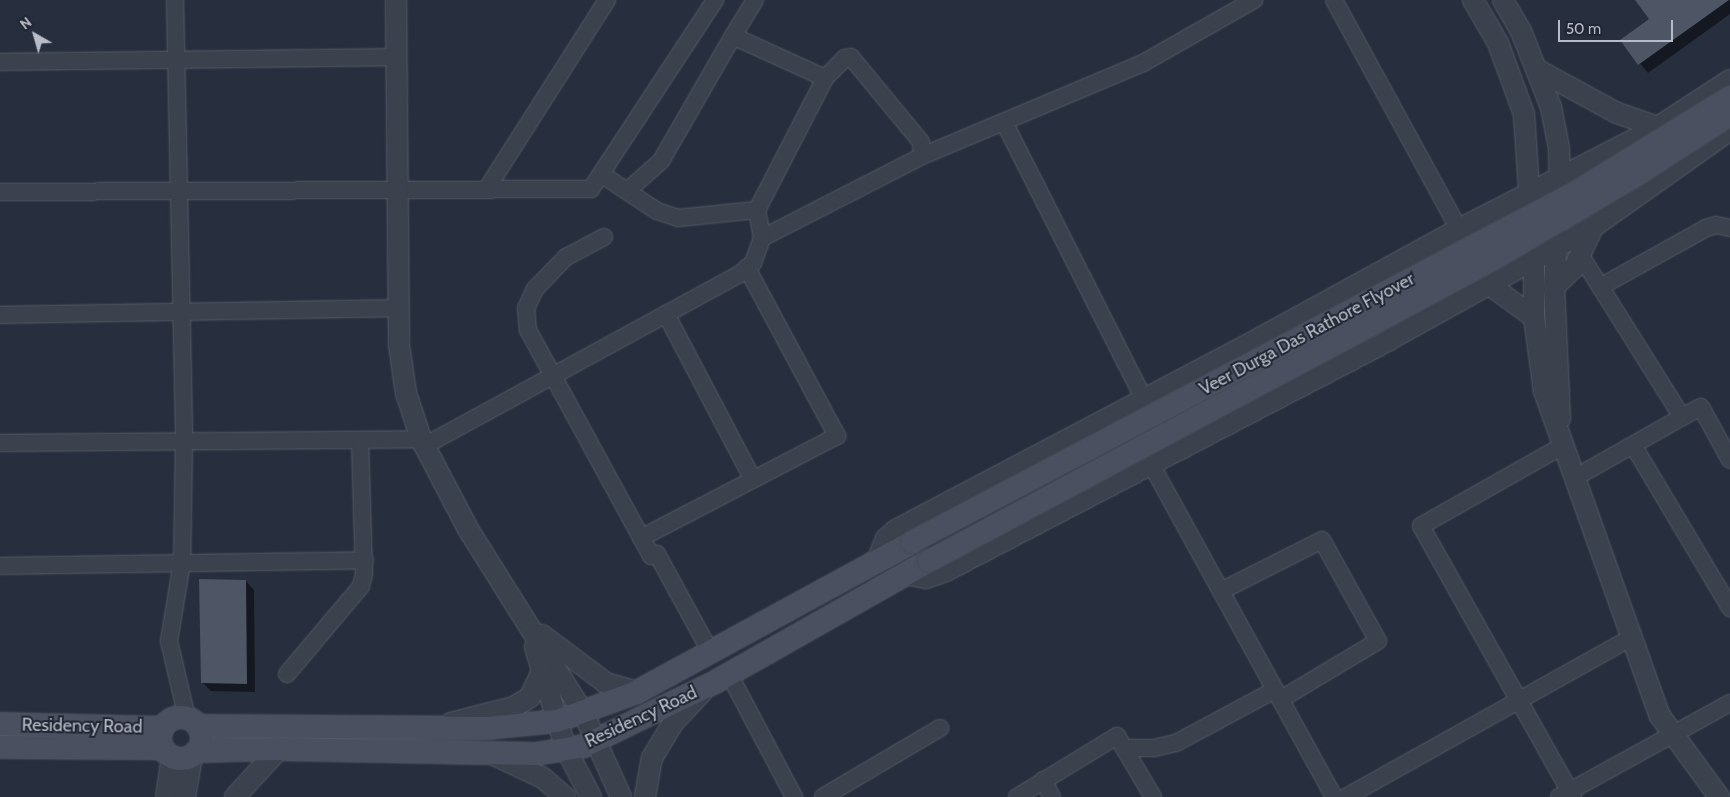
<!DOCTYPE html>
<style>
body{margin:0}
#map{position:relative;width:1730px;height:797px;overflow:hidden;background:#272e3d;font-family:Cabin,sans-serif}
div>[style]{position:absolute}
.shadow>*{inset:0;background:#0007}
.building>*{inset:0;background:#4e5565}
.roads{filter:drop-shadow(0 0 1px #565c68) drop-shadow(0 0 1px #565c68)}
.minor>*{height:16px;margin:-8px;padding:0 8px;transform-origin:8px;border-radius:8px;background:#3b414d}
.tertiary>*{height:20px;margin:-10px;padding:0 10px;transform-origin:10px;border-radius:10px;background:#3b414d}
.secondary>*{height:22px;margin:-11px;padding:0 11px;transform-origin:11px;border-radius:11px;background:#4a5060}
.secondary>.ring{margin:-11px;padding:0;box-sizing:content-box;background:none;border:22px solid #4a5060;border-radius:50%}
.bridges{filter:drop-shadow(0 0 1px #444a56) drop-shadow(0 0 1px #444a56)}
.secondary-bridge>*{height:22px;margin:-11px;padding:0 11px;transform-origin:11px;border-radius:11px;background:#4a5060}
span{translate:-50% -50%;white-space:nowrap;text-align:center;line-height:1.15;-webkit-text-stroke:4px #202632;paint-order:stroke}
.street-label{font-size:18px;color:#b7bcc8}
.north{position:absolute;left:10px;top:10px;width:50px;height:50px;-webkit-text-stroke:4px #202632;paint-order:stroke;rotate:322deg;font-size:14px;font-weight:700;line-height:20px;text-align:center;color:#b7bcc8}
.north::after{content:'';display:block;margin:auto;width:18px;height:22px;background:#b7bcc8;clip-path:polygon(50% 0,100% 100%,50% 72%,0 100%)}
.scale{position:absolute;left:1558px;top:20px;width:115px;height:22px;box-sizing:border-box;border:2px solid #b7bcc8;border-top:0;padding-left:6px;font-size:15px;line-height:18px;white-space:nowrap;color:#b7bcc8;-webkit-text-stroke:4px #202632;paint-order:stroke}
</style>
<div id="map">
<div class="shadow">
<div style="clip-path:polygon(1637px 0,1730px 0,1730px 14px,1648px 73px,1621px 40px,1650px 20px)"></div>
<div style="clip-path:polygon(246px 581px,254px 590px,255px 692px,211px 691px,202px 682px)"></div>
</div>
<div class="building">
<div style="clip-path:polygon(1635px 0,1729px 0,1638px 65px,1620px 40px,1649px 19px)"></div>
<div style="clip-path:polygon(199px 579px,246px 580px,247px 684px,201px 683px)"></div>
</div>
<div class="roads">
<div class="minor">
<div style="left:175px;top:0;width:441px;rotate:88.8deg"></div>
<div style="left:184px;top:441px;width:121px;rotate:90.9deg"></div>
<div style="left:182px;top:562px;width:80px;rotate:99.3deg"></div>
<div style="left:169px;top:641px;width:79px;rotate:76.8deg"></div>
<div style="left:1334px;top:0;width:261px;rotate:61.4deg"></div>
<div style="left:0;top:62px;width:397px;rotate:-0.7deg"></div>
<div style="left:1004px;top:122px;width:310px;rotate:63.2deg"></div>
<div style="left:922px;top:156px;width:240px;rotate:-22.8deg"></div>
<div style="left:1143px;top:63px;width:128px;rotate:-29.6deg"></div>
<div style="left:601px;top:174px;width:67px;rotate:33.5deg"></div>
<div style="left:657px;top:211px;width:22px;rotate:18deg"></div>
<div style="left:678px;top:218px;width:79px;rotate:-5.8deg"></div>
<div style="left:757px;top:210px;width:148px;rotate:-62.7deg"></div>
<div style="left:825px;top:78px;width:101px;rotate:-155.5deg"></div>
<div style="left:733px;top:36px;width:42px;rotate:-58.6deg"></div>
<div style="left:486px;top:190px;width:225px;rotate:-57.5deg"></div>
<div style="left:627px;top:191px;width:45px;rotate:-41.4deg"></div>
<div style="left:661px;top:161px;width:144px;rotate:-60.1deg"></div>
<div style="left:0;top:192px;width:591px;rotate:-0.29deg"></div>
<div style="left:591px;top:189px;width:226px;rotate:-56.7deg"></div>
<div style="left:604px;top:237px;width:43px;rotate:152.2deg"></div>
<div style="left:566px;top:257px;width:45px;rotate:134.1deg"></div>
<div style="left:535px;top:289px;width:21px;rotate:115deg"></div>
<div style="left:526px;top:308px;width:22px;rotate:85deg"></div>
<div style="left:528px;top:330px;width:257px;rotate:61.4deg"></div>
<div style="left:651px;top:556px;width:6px;rotate:-18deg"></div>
<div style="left:657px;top:554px;width:113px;rotate:61.4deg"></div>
<div style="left:762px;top:238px;width:180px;rotate:-27.1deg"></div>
<div style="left:922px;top:156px;width:14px;rotate:-94deg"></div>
<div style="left:921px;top:142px;width:110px;rotate:-129.5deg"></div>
<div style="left:851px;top:57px;width:6px;rotate:171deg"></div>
<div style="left:845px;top:58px;width:28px;rotate:135deg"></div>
<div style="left:1600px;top:287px;width:121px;rotate:-29.1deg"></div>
<div style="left:1706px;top:228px;width:10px;rotate:-17deg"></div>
<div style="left:1716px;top:225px;width:14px;rotate:12deg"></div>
<div style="left:666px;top:314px;width:187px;rotate:62.3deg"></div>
<div style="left:0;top:315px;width:399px;rotate:-1deg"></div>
<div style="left:1682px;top:417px;width:21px;rotate:-28deg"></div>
<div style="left:1701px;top:407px;width:60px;rotate:61.3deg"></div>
<div style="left:0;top:443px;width:421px;rotate:-0.5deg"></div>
<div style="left:1564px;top:445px;width:164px;rotate:150.5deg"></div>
<div style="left:1421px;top:526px;width:311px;rotate:60.7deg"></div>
<div style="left:1633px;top:445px;width:190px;rotate:59.2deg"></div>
<div style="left:424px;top:446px;width:360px;rotate:-28.6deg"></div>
<div style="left:740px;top:274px;width:17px;rotate:-40deg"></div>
<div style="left:753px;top:263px;width:27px;rotate:-70deg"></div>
<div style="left:762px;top:238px;width:28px;rotate:-100deg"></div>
<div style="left:1151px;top:464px;width:380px;rotate:61.2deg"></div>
<div style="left:1576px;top:477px;width:122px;rotate:-29.5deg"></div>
<div style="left:1682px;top:417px;width:190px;rotate:-122.1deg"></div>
<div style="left:641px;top:538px;width:221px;rotate:-27.5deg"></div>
<div style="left:837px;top:436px;width:191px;rotate:-118.2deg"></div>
<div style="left:0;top:566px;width:365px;rotate:-0.9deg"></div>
<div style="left:1221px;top:591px;width:113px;rotate:-26.8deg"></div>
<div style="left:1322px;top:540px;width:115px;rotate:61deg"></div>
<div style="left:1378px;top:641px;width:113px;rotate:149.1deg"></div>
<div style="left:287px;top:674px;width:115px;rotate:-49.9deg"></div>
<div style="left:361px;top:586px;width:12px;rotate:-76deg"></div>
<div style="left:364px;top:574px;width:133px;rotate:-91.7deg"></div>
<div style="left:729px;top:674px;width:139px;rotate:62.1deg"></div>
<div style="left:1124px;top:748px;width:30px"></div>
<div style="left:1154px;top:748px;width:23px;rotate:-13deg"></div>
<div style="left:1176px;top:743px;width:112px;rotate:-28.2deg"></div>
<div style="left:1043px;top:780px;width:19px;rotate:62deg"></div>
<div style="left:823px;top:797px;width:136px;rotate:-30.5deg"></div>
<div style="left:1017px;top:797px;width:117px;rotate:-31.4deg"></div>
<div style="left:1117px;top:736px;width:71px;rotate:59.5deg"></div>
<div style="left:1346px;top:797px;width:328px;rotate:-29.2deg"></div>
<div style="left:1559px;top:797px;width:195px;rotate:-28.8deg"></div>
</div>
<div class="tertiary">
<div style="left:396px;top:0;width:345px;rotate:89.5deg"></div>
<div style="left:399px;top:345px;width:49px;rotate:81.7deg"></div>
<div style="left:406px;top:393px;width:48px;rotate:71.9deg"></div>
<div style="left:421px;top:439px;width:102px;rotate:62.4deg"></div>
<div style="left:468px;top:529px;width:216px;rotate:57.9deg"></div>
<div style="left:583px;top:712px;width:93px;rotate:65.9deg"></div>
<div style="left:1473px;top:0;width:50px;rotate:59.8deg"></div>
<div style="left:1498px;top:43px;width:76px;rotate:69.9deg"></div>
<div style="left:1524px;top:114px;width:90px;rotate:86.2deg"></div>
<div style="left:1503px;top:0;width:36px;rotate:60deg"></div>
<div style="left:1521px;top:31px;width:82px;rotate:68.5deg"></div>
<div style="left:1551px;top:107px;width:42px;rotate:79deg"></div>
<div style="left:1559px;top:148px;width:41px;rotate:88.6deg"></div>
<div style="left:1538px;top:70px;width:90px;rotate:28.6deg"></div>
<div style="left:1617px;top:113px;width:43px;rotate:18.9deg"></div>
<div style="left:1658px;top:127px;width:8px;rotate:60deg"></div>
<div style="left:1557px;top:235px;width:52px;rotate:93.3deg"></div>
<div style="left:1554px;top:287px;width:132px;rotate:87.4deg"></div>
<div style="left:1534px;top:248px;width:69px;rotate:90deg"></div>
<div style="left:1534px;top:317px;width:75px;rotate:82.3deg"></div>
<div style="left:1544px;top:391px;width:345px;rotate:70.4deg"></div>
<div style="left:1660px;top:716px;width:100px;rotate:53.9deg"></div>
<div style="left:1488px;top:284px;width:57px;rotate:35.7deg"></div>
<div style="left:1554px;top:287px;width:28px;rotate:-44deg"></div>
<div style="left:1574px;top:268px;width:45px;rotate:-65.1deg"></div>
<div style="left:877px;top:561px;width:24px;rotate:-68deg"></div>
<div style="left:886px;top:539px;width:13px;rotate:-42deg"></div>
<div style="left:896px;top:530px;width:409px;rotate:-27.8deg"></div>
<div style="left:1258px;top:339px;width:229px;rotate:-28.7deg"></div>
<div style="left:1459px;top:229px;width:224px;rotate:-27.1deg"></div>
<div style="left:1658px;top:127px;width:86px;rotate:-33.1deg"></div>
<div style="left:906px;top:574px;width:20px;rotate:11deg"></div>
<div style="left:926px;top:578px;width:21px;rotate:-19deg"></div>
<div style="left:946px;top:571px;width:500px;rotate:-27.5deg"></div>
<div style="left:1389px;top:340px;width:233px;rotate:-29deg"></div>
<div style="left:1593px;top:227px;width:168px;rotate:-35.3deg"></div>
<div style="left:542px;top:635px;width:80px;rotate:36.9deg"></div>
<div style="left:606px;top:683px;width:32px;rotate:16deg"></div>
<div style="left:535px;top:647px;width:107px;rotate:73.1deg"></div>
<div style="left:566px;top:749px;width:54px;rotate:62.5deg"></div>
<div style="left:451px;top:723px;width:65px;rotate:-14.3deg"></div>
<div style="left:514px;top:707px;width:19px;rotate:-32deg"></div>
<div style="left:530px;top:697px;width:29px;rotate:-65deg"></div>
<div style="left:492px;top:754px;width:56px;rotate:25.2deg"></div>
<div style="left:543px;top:778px;width:29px;rotate:41deg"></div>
<div style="left:166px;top:797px;width:40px;rotate:-81.5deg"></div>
<div style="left:185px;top:797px;width:42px;rotate:-80.3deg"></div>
<div style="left:235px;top:797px;width:65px;rotate:-47.5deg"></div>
<div style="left:645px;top:797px;width:40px;rotate:-80deg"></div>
<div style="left:652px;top:758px;width:41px;rotate:-59deg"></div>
<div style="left:673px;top:723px;width:44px;rotate:-46.8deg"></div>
</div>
<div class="secondary">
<div class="ring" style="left:160px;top:717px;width:20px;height:20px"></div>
<div style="left:0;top:724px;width:163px;rotate:1.4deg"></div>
<div style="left:198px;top:726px;width:290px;rotate:0.4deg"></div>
<div style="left:488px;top:728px;width:69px;rotate:-5.8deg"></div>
<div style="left:557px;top:721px;width:85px;rotate:-19.9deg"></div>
<div style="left:637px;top:692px;width:313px;rotate:-28.6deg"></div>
<div style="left:0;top:747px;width:162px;rotate:0.4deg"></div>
<div style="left:197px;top:751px;width:82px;rotate:-1.4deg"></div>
<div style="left:279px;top:749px;width:257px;rotate:1.1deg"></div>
<div style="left:536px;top:754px;width:49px;rotate:-9.5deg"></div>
<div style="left:584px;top:746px;width:148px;rotate:-26deg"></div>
<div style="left:717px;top:681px;width:244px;rotate:-29.5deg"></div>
</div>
</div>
<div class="bridges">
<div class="secondary-bridge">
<div style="left:912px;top:542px;width:748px;rotate:-27.8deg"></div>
<div style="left:1574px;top:193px;width:183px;rotate:-31.6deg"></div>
<div style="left:929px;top:561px;width:638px;rotate:-28.13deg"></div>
<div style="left:1492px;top:260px;width:172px;rotate:-30.4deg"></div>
<div style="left:1640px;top:173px;width:101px;rotate:-32.9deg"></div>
</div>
</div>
<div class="street-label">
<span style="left:1307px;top:334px;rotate:-28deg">Veer Durga Das Rathore Flyover</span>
<span style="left:641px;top:717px;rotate:-25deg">Residency Road</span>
<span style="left:82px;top:726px;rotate:1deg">Residency Road</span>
</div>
<div class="north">N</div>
<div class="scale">50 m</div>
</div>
